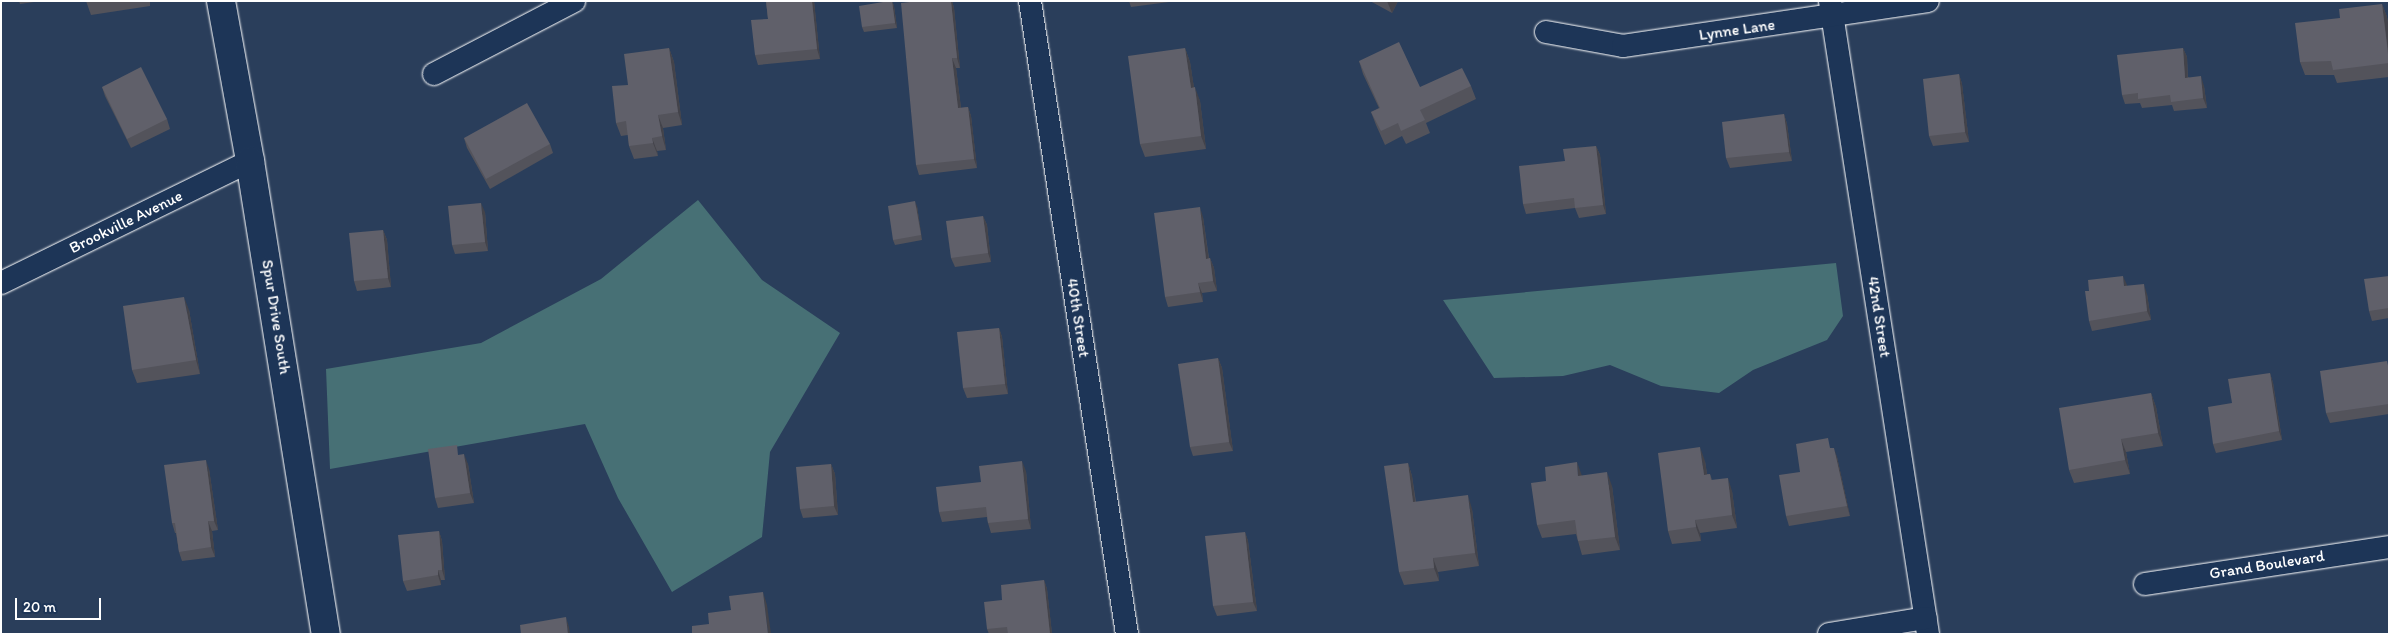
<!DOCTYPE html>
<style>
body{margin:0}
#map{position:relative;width:2390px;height:635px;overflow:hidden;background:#2a3e5b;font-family:Itim,sans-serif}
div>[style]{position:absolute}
.green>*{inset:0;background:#477075}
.roads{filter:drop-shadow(0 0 1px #fff) drop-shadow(0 0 1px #fff)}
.minor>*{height:22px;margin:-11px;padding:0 11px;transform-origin:11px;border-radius:11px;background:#1d3557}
.tertiary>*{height:28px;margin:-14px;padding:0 14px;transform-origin:14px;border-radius:14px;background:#1d3557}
.wall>*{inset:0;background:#53535b}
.shaded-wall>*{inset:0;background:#43434a}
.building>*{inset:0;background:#60606a}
span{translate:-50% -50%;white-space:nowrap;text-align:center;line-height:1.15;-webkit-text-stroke:4px #1d3557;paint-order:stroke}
.street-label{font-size:16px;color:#fff}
.frame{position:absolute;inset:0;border:2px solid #fff;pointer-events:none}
.scale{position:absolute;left:15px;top:598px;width:86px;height:22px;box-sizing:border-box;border:2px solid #fff;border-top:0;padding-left:6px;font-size:15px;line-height:18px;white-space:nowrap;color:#fff;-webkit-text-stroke:4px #1d3557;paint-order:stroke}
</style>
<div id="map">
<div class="green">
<div style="clip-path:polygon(698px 200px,762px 280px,840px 333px,770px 452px,762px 537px,672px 592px,618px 498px,585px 424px,330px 469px,326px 369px,481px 343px,601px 279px)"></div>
<div style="clip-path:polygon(1836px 263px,1843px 316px,1827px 340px,1753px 370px,1719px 393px,1661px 386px,1610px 365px,1563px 376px,1494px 378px,1443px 300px)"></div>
</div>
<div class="roads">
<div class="minor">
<div style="left:1030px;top:1px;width:640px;rotate:81.29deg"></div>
<div style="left:1830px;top:1px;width:641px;rotate:81.2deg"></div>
<div style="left:1546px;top:32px;width:78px;rotate:10.3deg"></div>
<div style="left:1623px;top:46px;width:308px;rotate:-8.4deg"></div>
<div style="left:434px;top:74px;width:158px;rotate:-27.5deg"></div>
<div style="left:1px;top:283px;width:277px;rotate:-26.1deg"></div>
<div style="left:2145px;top:584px;width:247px;rotate:-8.6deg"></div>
<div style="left:1829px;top:634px;width:98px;rotate:-9.4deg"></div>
</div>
<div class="tertiary">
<div style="left:221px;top:1px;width:163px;rotate:79.7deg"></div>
<div style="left:250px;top:161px;width:479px;rotate:80.9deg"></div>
</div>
</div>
<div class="wall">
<div style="clip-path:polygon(19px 1px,41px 1px,20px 4px)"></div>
<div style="clip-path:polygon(86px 1px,150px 1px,150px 6px,91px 15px)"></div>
<div style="clip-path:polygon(766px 1px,814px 1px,820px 59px,758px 65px,755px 55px,768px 19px)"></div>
<div style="clip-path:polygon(892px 1px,894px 6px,897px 28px,864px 32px,862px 27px)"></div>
<div style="clip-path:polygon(918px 1px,952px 1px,954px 8px,960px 68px,956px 68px,961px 108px,968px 107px,971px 116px,977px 168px,919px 175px,916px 165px)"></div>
<div style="clip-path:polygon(1129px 1px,1169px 1px,1169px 2px,1131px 7px)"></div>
<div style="clip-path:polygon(1370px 1px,1398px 1px,1392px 13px)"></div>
<div style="clip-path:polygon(2382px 4px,2387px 17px,2389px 29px,2389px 77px,2337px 83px,2334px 75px,2305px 75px,2300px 62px,2340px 18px)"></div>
<div style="clip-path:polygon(669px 48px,674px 62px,682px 125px,663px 128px,666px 150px,657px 151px,658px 156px,634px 159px,629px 146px,628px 135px,621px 136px,616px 123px,628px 85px)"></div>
<div style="clip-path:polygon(1185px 48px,1190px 62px,1194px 88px,1200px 101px,1206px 149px,1145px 157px,1140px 144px)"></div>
<div style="clip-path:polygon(2183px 48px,2187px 57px,2188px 77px,2204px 86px,2207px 108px,2174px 111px,2172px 105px,2142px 108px,2140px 103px,2125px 104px,2122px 95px)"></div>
<div style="clip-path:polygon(1359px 61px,1420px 87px,1471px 86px,1476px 99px,1426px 123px,1430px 133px,1406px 144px,1402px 136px,1385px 145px,1376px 125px,1371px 112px,1379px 108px,1363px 74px)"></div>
<div style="clip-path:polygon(1959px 74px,1962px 84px,1969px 142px,1933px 146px,1929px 136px)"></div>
<div style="clip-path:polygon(102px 87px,167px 119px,170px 129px,131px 148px,105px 96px)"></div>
<div style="clip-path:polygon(1784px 114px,1787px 124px,1792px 161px,1730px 168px,1726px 158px)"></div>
<div style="clip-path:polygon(464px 138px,550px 144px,553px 153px,490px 189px,467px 148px)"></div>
<div style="clip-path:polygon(1596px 146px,1600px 155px,1606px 214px,1579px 218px,1575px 208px,1526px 214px,1523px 204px,1565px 161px)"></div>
<div style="clip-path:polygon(917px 206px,922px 240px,895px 245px,893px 240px)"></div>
<div style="clip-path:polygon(485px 212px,488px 251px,455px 254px,452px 245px)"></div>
<div style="clip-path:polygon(983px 216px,987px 225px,991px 262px,955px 267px,951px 258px)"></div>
<div style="clip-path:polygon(1203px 217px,1209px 258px,1210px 258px,1214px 268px,1217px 291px,1202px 293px,1203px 302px,1168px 307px,1165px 297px)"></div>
<div style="clip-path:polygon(383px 230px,387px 240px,391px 287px,357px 291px,354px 281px)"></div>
<div style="clip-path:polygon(2389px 276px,2389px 318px,2372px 321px,2369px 311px)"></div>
<div style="clip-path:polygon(2127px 286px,2147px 294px,2151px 320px,2092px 331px,2089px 321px)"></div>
<div style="clip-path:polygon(189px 310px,200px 374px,137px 383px,132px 370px)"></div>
<div style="clip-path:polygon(999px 328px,1002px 337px,1008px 394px,967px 398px,963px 388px)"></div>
<div style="clip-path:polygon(1218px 358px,1222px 368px,1233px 451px,1193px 456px,1190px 447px)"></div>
<div style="clip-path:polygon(2389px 365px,2389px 414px,2330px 423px,2326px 413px)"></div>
<div style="clip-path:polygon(2270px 373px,2273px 383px,2282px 440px,2216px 453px,2213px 444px)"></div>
<div style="clip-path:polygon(2151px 393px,2156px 407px,2163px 446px,2126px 452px,2130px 474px,2074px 483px,2069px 470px)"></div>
<div style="clip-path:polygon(1832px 448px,1837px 457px,1850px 516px,1789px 526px,1786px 516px,1800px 472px)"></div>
<div style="clip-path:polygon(460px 455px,468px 464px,474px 503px,438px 508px,435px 498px)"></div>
<div style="clip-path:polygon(1705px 461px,1707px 474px,1710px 474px,1712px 480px,1732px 491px,1737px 528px,1700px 533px,1701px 541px,1672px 544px,1668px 531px)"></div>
<div style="clip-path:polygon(1408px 463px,1412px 476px,1416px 502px,1472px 509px,1479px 566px,1438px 572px,1439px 581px,1404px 585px,1399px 572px)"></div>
<div style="clip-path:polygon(831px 464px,835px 474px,838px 515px,803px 518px,800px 509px)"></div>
<div style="clip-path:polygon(209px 469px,218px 530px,212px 531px,215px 557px,182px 561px,179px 552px,176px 533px,175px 533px,172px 523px)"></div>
<div style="clip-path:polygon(1026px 471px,1031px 529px,991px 533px,988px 523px,987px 517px,942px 522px,939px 512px,981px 482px)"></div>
<div style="clip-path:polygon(1582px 476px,1612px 486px,1620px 550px,1582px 555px,1576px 534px,1542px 538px,1537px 525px)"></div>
<div style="clip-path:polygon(439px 531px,442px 541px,445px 580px,441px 580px,441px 585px,407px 591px,403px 581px)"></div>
<div style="clip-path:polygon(1245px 532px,1248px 541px,1257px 611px,1217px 616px,1213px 606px)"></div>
<div style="clip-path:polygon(1044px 580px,1047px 589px,1052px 634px,989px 634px,987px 629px,1002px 600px)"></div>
</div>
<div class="shaded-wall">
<div style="clip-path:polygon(812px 1px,814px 1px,820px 59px,817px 49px)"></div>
<div style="clip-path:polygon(892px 1px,894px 6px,897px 28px,895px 23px)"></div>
<div style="clip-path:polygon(951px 1px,952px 1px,954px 8px,960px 68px,957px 58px)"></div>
<div style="clip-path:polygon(1387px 1px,1398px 1px,1392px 13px)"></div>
<div style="clip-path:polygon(2382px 4px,2387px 17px,2389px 29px,2389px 58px)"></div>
<div style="clip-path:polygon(669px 48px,674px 62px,682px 125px,678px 112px)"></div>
<div style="clip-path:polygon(1185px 48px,1190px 62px,1196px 101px,1191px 88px)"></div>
<div style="clip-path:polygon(2183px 48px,2187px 57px,2188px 87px,2185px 78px)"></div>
<div style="clip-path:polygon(952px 58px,956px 68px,962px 117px,958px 108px)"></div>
<div style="clip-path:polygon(1959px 74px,1962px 84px,1969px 142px,1965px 132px)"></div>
<div style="clip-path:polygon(2201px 76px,2204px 86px,2207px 108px,2203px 98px)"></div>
<div style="clip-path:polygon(1195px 87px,1200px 101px,1206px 149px,1201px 136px)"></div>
<div style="clip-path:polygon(968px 107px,971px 116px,977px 168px,974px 159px)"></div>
<div style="clip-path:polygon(1784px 114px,1787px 124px,1792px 161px,1789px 152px)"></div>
<div style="clip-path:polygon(658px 115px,663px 128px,666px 150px,662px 136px)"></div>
<div style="clip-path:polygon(652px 138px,657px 151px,658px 156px,653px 143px)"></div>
<div style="clip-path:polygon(1596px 146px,1600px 155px,1606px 214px,1603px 205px)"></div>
<div style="clip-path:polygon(915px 201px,917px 206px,922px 240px,921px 235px)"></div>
<div style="clip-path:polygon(481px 203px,485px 212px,488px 251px,485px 242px)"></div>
<div style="clip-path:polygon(1200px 207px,1203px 217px,1210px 268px,1206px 259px)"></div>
<div style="clip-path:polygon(983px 216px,987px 225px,991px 262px,988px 253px)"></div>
<div style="clip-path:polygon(383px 230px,387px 240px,391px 287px,388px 278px)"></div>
<div style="clip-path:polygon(1210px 258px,1214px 268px,1217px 291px,1213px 281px)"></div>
<div style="clip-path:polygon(2123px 276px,2127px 285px,2128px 296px,2124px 286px)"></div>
<div style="clip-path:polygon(1198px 283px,1202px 293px,1203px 302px,1200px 292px)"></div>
<div style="clip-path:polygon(2144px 284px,2147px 294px,2151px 320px,2147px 311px)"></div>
<div style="clip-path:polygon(184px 297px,189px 310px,200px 374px,196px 360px)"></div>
<div style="clip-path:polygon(999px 328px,1002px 337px,1008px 394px,1005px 384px)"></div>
<div style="clip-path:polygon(1218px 358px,1222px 368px,1233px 451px,1229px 442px)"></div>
<div style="clip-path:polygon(2270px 373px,2273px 383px,2282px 440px,2279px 431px)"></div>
<div style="clip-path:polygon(2151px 393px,2156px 407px,2163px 446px,2158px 433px)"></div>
<div style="clip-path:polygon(2121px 439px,2126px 452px,2130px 474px,2125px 460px)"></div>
<div style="clip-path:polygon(1700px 447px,1705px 461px,1709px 488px,1704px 475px)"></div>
<div style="clip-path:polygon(1834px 448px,1837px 457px,1850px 516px,1847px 506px)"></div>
<div style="clip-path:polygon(464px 454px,468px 464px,474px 503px,470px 493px)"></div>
<div style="clip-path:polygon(206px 460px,209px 469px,218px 530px,214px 521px)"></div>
<div style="clip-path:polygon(1022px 461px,1026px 471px,1031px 529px,1028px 519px)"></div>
<div style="clip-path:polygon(1577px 462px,1582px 476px,1578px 476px)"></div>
<div style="clip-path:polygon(1408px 463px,1412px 476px,1417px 515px,1413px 502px)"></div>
<div style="clip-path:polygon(831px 464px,835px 474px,838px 515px,834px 506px)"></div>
<div style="clip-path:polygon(1607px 472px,1612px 486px,1620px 550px,1615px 537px)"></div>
<div style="clip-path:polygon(1728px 478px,1732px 491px,1737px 528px,1732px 515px)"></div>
<div style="clip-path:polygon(1468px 495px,1472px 509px,1479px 566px,1475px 553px)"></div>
<div style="clip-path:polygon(1695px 520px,1700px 533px,1701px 541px,1696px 527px)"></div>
<div style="clip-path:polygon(208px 521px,212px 531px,215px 557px,211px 547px)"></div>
<div style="clip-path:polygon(439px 531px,442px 541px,445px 580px,442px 570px)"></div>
<div style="clip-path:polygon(1245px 532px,1248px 541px,1257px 611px,1253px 602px)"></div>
<div style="clip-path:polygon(1433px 558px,1438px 572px,1439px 581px,1434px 568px)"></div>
<div style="clip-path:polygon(438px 570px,441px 580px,441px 585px,438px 575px)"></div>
<div style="clip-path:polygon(1044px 580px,1047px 589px,1052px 634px,1050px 634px)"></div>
<div style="clip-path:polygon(763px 592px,767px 605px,771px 634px,768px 634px)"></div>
<div style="clip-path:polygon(566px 617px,569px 627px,570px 634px,568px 634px)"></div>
</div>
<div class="building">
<div style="clip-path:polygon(766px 1px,812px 1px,817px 49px,755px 55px,751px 20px,768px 19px)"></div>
<div style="clip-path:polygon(889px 1px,892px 1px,895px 23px,862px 27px,859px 6px)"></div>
<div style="clip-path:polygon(918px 1px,951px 1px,957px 58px,952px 58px,958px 108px,968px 107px,974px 159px,916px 165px,901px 3px)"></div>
<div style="clip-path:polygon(2382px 4px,2389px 63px,2333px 70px,2331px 61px,2300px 62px,2295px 23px,2340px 18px,2339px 9px)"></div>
<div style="clip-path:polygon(1399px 42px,1420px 87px,1462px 68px,1471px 86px,1420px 110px,1425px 120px,1401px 131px,1398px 123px,1381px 131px,1371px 112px,1380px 108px,1359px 61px)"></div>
<div style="clip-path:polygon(669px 48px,678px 112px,658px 115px,662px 136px,652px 138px,653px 143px,629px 146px,626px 121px,616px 123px,612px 86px,628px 85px,624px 54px)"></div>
<div style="clip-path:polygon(1185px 48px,1191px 88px,1195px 87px,1201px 136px,1140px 144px,1128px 56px)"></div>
<div style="clip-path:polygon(2183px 48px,2185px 78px,2201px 76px,2203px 98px,2171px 102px,2170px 95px,2138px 99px,2138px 93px,2122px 95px,2117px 55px)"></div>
<div style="clip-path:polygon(141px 67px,167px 119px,127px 139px,102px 87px)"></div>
<div style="clip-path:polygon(1959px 74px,1965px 132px,1929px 136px,1923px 79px)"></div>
<div style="clip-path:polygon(527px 103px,550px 144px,486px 179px,464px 138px)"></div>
<div style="clip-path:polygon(1784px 114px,1789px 152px,1726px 158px,1722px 122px)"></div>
<div style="clip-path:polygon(1596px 146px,1603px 205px,1575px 208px,1574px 198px,1523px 204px,1519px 166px,1565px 161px,1563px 149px)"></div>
<div style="clip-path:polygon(915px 201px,921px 235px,893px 240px,888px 206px)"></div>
<div style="clip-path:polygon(481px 203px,485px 242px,452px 245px,448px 206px)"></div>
<div style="clip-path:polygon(1200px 207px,1206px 259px,1210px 258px,1213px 281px,1198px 283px,1200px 292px,1165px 297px,1154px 213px)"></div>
<div style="clip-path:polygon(983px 216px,988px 253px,951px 258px,946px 221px)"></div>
<div style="clip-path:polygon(383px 230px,388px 278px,354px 281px,349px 233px)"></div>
<div style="clip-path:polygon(2123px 276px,2124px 286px,2144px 284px,2147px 311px,2089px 321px,2085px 291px,2089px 291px,2088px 280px)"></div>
<div style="clip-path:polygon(2389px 276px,2389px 308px,2369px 311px,2364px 279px)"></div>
<div style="clip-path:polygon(184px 297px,196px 360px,132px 370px,123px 306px)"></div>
<div style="clip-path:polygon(999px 328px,1005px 384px,963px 388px,957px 332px)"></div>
<div style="clip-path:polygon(1218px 358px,1229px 442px,1190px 447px,1178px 364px)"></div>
<div style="clip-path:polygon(2387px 361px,2389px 370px,2389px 404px,2326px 413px,2320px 371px)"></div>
<div style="clip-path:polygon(2270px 373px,2279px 431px,2213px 444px,2208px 407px,2232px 403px,2228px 379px)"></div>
<div style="clip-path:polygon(2151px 393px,2158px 433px,2121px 439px,2125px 460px,2069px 470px,2059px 408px)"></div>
<div style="clip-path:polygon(1828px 438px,1830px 448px,1834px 448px,1847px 506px,1786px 516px,1779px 475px,1800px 472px,1796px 444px)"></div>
<div style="clip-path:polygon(457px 445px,458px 455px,464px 454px,470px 493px,435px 498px,428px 449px)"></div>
<div style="clip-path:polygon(1700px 447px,1704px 475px,1710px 474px,1711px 480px,1728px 478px,1732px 515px,1695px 520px,1696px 527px,1668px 531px,1658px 453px)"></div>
<div style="clip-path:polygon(206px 460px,214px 521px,208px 521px,211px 547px,179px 552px,175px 523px,172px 523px,164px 465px)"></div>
<div style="clip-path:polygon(1022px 461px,1028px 519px,988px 523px,986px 507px,939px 512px,936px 487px,981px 482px,979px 466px)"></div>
<div style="clip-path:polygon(1577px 462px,1578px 476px,1607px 472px,1615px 537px,1578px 541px,1575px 520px,1537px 525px,1531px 483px,1546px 481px,1545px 467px)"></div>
<div style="clip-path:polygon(1408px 463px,1413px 502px,1468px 495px,1475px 553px,1433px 558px,1434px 568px,1399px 572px,1384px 466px)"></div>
<div style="clip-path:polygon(831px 464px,834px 506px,800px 509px,796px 467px)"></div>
<div style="clip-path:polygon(439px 531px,442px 570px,438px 570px,438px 575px,403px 581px,398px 535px)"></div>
<div style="clip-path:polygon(1245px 532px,1253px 602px,1213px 606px,1205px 536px)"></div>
<div style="clip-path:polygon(1044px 580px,1050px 634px,1008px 634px,1007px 627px,987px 629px,984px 602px,1002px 600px,1001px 585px)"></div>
<div style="clip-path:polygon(763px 592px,768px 634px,692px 634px,692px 626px,709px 624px,708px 613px,731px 610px,729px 596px)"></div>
<div style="clip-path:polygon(566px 617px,568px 634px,521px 634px,520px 625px)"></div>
</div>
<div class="street-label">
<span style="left:1737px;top:30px;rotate:-8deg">Lynne Lane</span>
<span style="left:126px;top:222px;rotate:-26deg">Brookville Avenue</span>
<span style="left:276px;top:317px;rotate:81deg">Spur Drive South</span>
<span style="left:1879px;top:317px;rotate:81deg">42nd Street</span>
<span style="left:1078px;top:318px;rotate:81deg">40th Street</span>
<span style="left:2267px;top:565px;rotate:-9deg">Grand Boulevard</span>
</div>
<div class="frame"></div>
<div class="scale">20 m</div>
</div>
